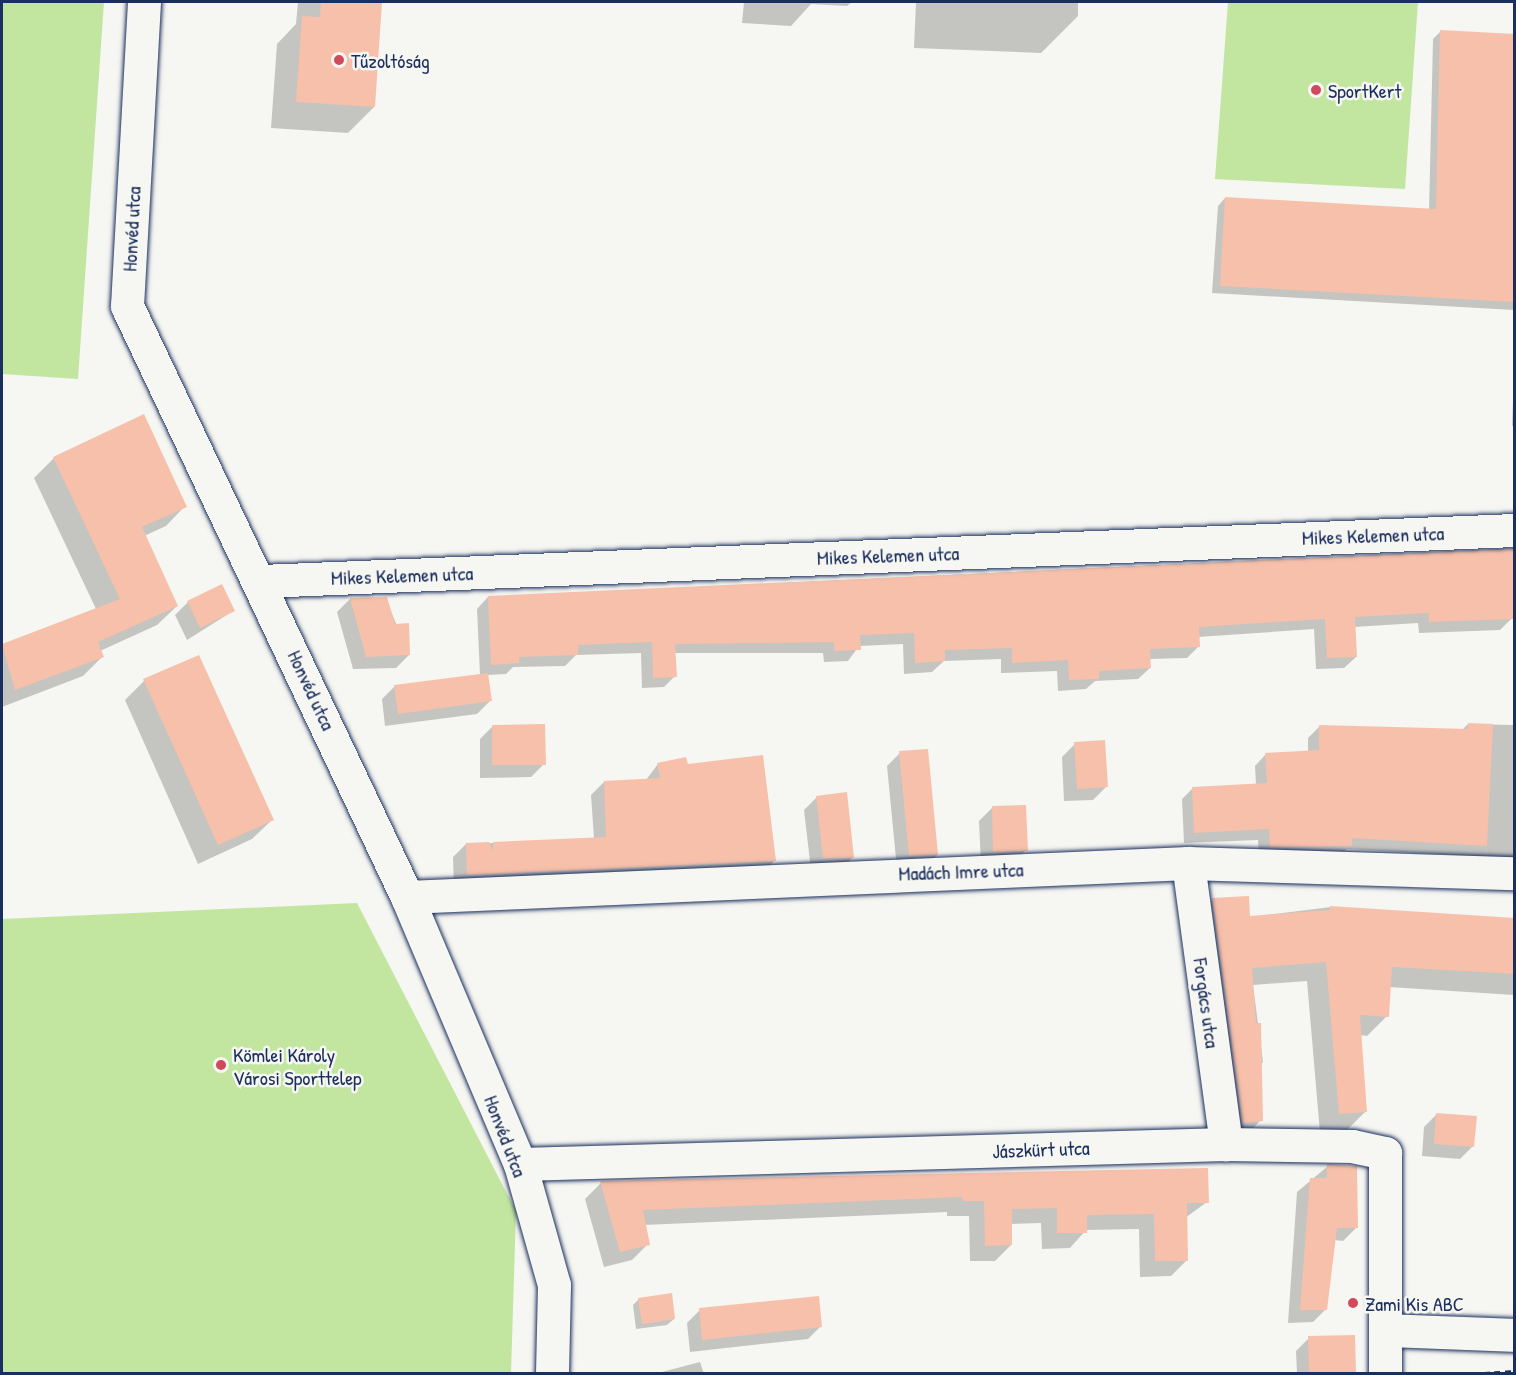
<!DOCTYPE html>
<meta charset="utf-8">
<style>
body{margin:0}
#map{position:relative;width:1516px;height:1375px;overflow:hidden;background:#f6f6f2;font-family:"Patrick Hand",sans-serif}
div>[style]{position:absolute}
.green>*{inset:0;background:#c2e6a0}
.shadow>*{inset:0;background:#0003}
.building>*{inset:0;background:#f7c0aa}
.path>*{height:4px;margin-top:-2px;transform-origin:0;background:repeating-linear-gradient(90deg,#1b2f5e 0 6px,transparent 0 10.5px)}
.roads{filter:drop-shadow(0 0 2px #1b2f5e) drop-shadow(0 0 2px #1b2f5e)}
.minor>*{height:33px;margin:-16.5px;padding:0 16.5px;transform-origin:16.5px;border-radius:16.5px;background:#f6f6f2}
.dots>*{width:16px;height:16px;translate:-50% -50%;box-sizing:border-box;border:3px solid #f6f6f2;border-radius:50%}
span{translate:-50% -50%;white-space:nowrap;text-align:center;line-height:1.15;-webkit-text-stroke:5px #f6f6f2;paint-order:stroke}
.poi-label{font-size:20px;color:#1b2f5e}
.left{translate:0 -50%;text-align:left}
.street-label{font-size:20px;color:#1b2f5e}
.frame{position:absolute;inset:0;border:3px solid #1b2f5e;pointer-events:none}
</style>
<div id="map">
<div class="green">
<div style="clip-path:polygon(2px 2px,104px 2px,78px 379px,2px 374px)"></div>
<div style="clip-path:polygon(1228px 2px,1418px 2px,1405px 189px,1215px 179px)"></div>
<div style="clip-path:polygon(357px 903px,516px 1211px,511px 1373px,2px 1373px,2px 919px)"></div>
</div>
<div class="shadow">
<div style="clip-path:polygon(298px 2px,381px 2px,374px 107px,348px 133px,271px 128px,277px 44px,296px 24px)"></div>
<div style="clip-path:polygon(744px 2px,852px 2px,847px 6px,811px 4px,791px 26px,742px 23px)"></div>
<div style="clip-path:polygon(916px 2px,1078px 2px,1078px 16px,1041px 53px,914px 48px)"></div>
<div style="clip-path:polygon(1441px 31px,1514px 35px,1514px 310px,1212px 293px,1218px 206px,1225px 198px,1429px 211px,1433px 39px)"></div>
<div style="clip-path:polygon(1514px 376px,1514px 426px,1512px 426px)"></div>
<div style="clip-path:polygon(54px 458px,185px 506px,166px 526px,144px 536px,177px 606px,157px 625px,100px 651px,102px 657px,83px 676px,2px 707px,2px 645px,96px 609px,34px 478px)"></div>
<div style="clip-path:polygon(1514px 548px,1512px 618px,1500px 630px,1419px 633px,1418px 623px,1354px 627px,1356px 657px,1344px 668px,1316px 669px,1314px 629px,1198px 637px,1199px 646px,1187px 658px,1149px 659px,1150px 668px,1138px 679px,1095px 681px,1086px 689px,1058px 691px,1057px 671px,1001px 673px,1001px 659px,944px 661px,932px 672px,904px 674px,903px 644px,859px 646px,848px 661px,824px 662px,823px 653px,674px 653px,675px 676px,664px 687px,642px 688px,641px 653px,576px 655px,565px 666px,513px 667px,506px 674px,487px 675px,490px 701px,477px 714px,385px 726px,382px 699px,395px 686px,480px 675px,477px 609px,488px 597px)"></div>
<div style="clip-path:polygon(350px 599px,386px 599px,409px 655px,396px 668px,353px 669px,337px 612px)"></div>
<div style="clip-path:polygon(188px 602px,233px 611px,187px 640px,175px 615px)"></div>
<div style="clip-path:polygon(144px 681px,272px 820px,252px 839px,198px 864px,125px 700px)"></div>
<div style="clip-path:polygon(1468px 724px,1514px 725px,1514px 858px,1347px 849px,1339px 857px,1259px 857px,1258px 840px,1184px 843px,1182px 799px,1193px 788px,1256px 785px,1255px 766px,1266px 754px,1308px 752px,1308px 738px,1319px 727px,1462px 730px)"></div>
<div style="clip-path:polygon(493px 726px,544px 764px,531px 777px,480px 778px,480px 739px)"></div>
<div style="clip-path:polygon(1075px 744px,1106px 787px,1093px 800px,1064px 801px,1062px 757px)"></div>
<div style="clip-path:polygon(900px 753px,937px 855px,924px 868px,897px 869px,887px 766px)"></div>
<div style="clip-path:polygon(658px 764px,686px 766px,774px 861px,761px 874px,454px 888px,453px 857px,466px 844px,594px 839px,591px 795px,604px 782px,646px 780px)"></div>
<div style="clip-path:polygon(817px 797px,853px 857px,840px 870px,811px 870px,804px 810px)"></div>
<div style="clip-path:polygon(992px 808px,1026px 850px,1013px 863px,981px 864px,979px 821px)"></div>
<div style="clip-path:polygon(1212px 900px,1249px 917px,1331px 907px,1514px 919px,1514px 995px,1389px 987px,1387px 1016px,1367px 1036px,1360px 1035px,1366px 1111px,1346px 1131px,1320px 1133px,1307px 981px,1253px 985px,1263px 1062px,1257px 1068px,1261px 1120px,1241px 1140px,1193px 919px)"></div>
<div style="clip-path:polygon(1437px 1114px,1473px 1146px,1460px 1159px,1422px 1156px,1424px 1127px)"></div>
<div style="clip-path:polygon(1328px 1166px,1356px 1228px,1343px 1241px,1334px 1240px,1326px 1309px,1313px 1322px,1288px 1323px,1297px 1192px)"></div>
<div style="clip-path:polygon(601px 1183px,1207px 1202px,1185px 1218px,1187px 1260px,1171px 1276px,1140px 1277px,1139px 1229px,1086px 1230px,1070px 1248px,1042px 1249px,1041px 1223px,1010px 1224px,1011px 1245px,995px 1261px,970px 1261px,969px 1216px,947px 1216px,947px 1212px,644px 1225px,648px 1244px,632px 1260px,604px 1267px,585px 1199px)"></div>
<div style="clip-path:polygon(639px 1299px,674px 1319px,667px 1325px,636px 1329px,633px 1305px)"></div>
<div style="clip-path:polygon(700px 1310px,821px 1326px,808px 1339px,690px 1352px,687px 1323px)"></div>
<div style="clip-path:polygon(1309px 1338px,1355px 1374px,1297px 1374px,1296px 1351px)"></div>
<div style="clip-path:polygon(700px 1362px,704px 1374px,660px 1374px,662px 1372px)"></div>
</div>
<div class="building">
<div style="clip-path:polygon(321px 2px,382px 2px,375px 107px,296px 102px,302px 16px,320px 17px)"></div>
<div style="clip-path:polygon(1440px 30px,1515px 34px,1515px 302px,1220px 286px,1225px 197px,1436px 209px)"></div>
<div style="clip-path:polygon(144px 414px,187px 507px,142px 527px,178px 606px,98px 642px,104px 657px,15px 690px,2px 644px,120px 599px,53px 457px)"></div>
<div style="clip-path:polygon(1515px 549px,1513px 619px,1429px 622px,1429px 613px,1355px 617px,1357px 657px,1327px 658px,1325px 619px,1199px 627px,1200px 647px,1150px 649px,1151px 668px,1099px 671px,1099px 679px,1069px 680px,1068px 660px,1012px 663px,1012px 648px,945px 650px,945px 661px,915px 663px,914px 633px,860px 635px,861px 650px,834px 651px,834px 642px,675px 644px,677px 677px,653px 678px,652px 642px,578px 645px,578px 655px,519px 657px,519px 663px,491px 665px,488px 596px)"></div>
<div style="clip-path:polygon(222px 584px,235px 611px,200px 628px,187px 601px)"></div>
<div style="clip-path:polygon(387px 597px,395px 624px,409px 623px,410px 655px,366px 657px,350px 598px)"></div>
<div style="clip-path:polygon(199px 655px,274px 820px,218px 845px,143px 679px)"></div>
<div style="clip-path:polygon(488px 673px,492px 701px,398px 714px,394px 685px)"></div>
<div style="clip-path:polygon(1468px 723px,1493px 724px,1487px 846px,1352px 838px,1352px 846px,1270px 847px,1269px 829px,1194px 833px,1192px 787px,1267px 783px,1265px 753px,1319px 750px,1319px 725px,1468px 729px)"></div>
<div style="clip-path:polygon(545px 724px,546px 765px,492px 765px,492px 725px)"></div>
<div style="clip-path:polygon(1105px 740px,1108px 787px,1077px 789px,1074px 742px)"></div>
<div style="clip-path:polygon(928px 749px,938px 855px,909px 856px,899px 751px)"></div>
<div style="clip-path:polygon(763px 755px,776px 861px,467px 875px,466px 843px,489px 842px,493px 851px,493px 842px,606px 837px,604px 781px,660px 778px,657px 763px,686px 757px,688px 764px)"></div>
<div style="clip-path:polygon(847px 792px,854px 858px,823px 858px,816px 796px)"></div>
<div style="clip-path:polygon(1026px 805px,1028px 851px,993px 852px,992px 806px)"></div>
<div style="clip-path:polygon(1249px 896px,1250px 916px,1330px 910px,1330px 906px,1515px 918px,1515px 974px,1392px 967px,1389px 1017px,1360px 1015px,1367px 1112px,1339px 1114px,1326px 962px,1252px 968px,1256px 1023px,1261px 1023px,1263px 1121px,1242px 1123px,1212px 898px)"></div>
<div style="clip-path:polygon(1436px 1113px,1477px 1116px,1474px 1147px,1434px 1144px)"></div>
<div style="clip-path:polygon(1327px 1164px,1357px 1166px,1358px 1228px,1337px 1228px,1327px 1310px,1300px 1310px,1310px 1178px,1327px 1178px)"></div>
<div style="clip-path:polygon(1208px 1168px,1209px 1203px,1187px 1203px,1188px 1261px,1155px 1261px,1154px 1214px,1087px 1215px,1087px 1233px,1057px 1233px,1057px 1208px,1012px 1209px,1012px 1245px,985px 1246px,984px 1201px,963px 1201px,962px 1197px,643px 1210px,650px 1245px,620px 1252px,600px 1181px)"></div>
<div style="clip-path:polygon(672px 1293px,675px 1319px,642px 1324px,638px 1298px)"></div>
<div style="clip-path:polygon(819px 1296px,822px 1327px,702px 1340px,699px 1308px)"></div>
<div style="clip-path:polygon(1355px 1335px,1356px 1374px,1309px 1374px,1308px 1336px)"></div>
</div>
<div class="path">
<div style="left:1484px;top:1374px;width:30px;rotate:-4deg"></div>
</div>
<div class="roads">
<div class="minor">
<div style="left:144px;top:2px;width:304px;rotate:93.2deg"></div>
<div style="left:127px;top:306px;width:654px;rotate:64.65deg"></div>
<div style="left:407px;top:897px;width:290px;rotate:67.1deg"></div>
<div style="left:520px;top:1164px;width:126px;rotate:74.3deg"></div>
<div style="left:554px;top:1285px;width:89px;rotate:91.3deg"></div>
<div style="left:261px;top:581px;width:1254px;rotate:-2.33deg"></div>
<div style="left:1188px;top:863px;width:284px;rotate:82.3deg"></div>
<div style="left:407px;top:897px;width:782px;rotate:-2.49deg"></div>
<div style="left:1188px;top:863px;width:326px;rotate:1.8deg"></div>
<div style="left:520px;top:1164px;width:706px;rotate:-1.62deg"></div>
<div style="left:1226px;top:1144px;width:126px;rotate:0.9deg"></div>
<div style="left:1352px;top:1146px;width:34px;rotate:12deg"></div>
<div style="left:1385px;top:1153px;width:221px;rotate:90deg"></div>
<div style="left:1386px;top:1330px;width:128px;rotate:2.2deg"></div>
</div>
</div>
<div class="dots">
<div style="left:339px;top:60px;background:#d1495b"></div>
<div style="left:1316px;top:90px;background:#d1495b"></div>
<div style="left:221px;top:1065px;background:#d1495b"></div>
<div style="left:1353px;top:1303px;background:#d1495b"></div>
</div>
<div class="poi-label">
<span class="left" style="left:351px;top:60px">Tűzoltóság</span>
<span class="left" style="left:1328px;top:90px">SportKert</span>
<span class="left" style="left:233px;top:1066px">Kömlei Károly<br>Városi Sporttelep</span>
<span class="left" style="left:1365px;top:1303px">Zami Kis ABC</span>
</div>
<div class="street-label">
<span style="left:131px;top:229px;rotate:-87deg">Honvéd utca</span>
<span style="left:1373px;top:535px;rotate:-2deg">Mikes Kelemen utca</span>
<span style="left:888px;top:555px;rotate:-2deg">Mikes Kelemen utca</span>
<span style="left:402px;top:575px;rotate:-2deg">Mikes Kelemen utca</span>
<span style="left:312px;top:690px;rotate:65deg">Honvéd utca</span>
<span style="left:961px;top:871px;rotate:-2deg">Madách Imre utca</span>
<span style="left:1207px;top:1003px;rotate:82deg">Forgács utca</span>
<span style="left:506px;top:1136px;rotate:69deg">Honvéd utca</span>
<span style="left:1041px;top:1149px;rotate:-2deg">Jászkürt utca</span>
</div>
<div class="frame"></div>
</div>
